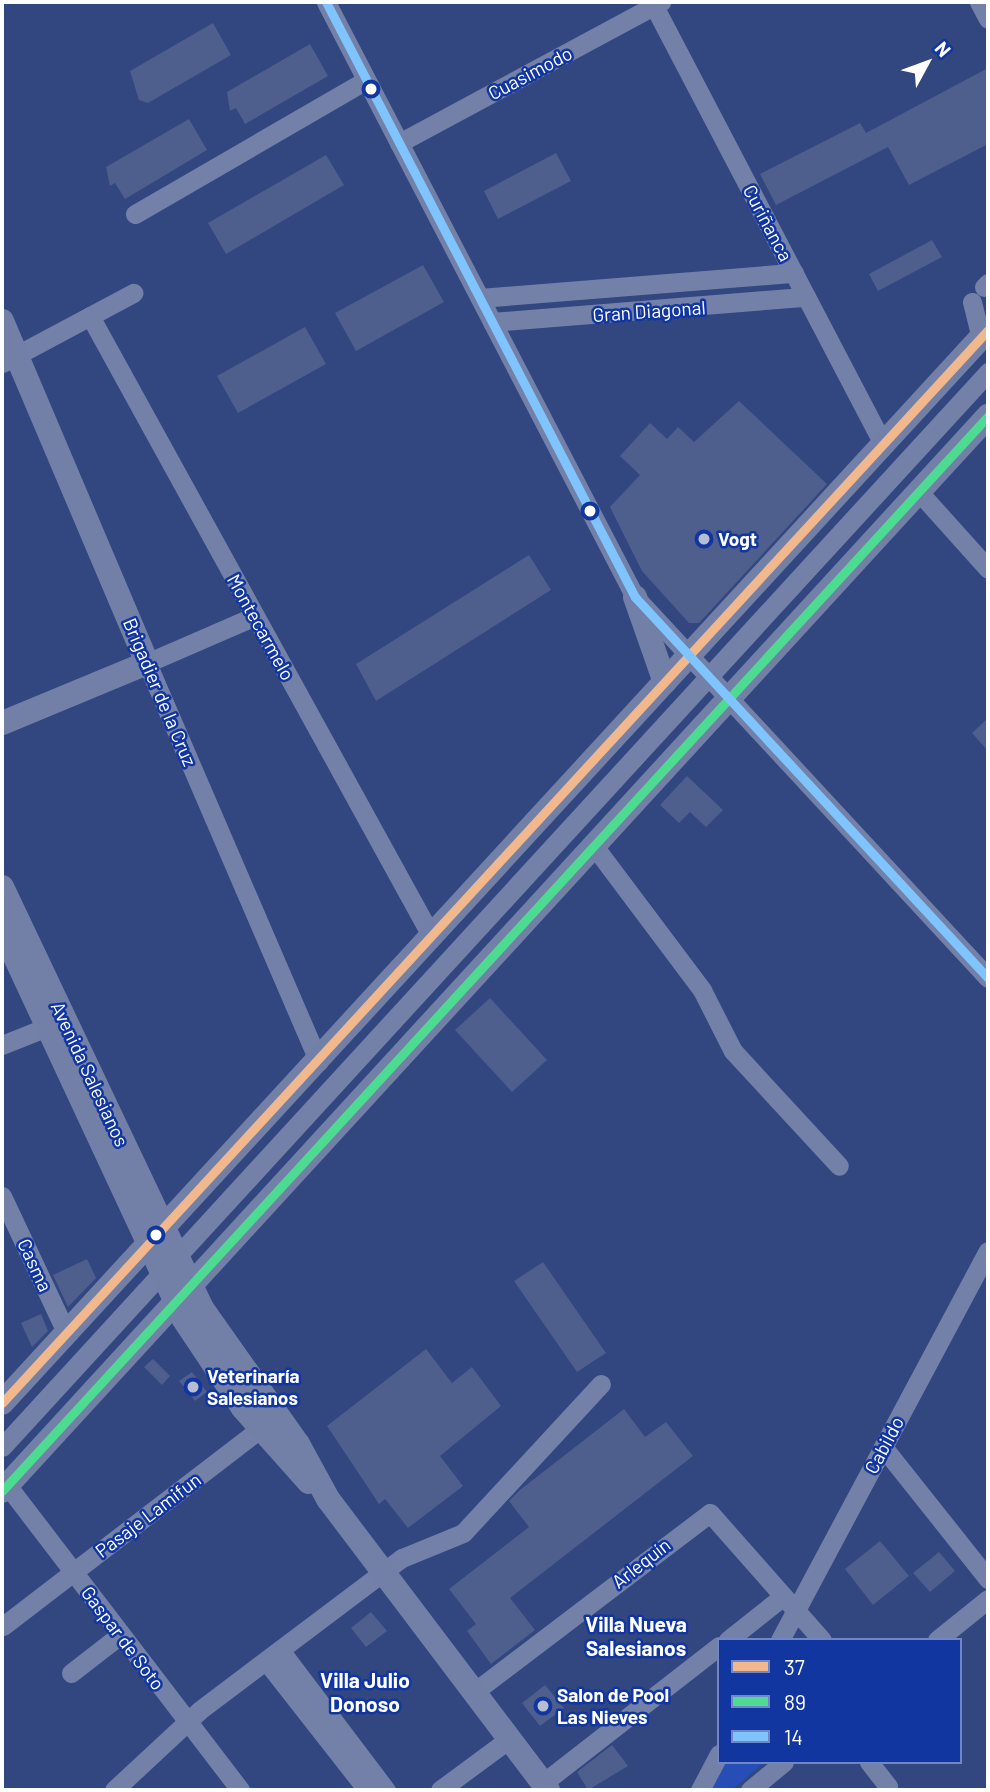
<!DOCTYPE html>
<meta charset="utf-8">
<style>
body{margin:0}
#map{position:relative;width:990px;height:1792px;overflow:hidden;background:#324680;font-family:Barlow,sans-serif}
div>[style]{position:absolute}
.green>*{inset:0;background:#274db6}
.building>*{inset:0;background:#4e5e8d}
.minor>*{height:19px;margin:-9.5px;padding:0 9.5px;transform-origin:9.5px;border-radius:9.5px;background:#7381a9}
.major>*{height:24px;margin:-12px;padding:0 12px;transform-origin:12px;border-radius:12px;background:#7280a8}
.bus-1>*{height:9px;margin:-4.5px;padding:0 4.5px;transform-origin:4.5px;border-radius:4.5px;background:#f1b78d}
.bus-2>*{height:9px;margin:-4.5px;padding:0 4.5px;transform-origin:4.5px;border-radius:4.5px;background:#4ddb92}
.bus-3>*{height:9px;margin:-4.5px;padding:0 4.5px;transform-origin:4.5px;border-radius:4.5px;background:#80c4ff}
.dots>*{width:19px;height:19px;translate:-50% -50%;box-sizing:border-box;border:4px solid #1236a0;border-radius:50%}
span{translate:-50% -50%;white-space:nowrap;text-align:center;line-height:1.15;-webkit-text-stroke:5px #1236a0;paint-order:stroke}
.street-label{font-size:19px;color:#fff}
.poi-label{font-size:19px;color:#fff;font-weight:700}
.left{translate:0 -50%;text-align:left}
.neighbourhood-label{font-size:21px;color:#fff;font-weight:700}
.frame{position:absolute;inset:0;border:4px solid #fff;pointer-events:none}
.legend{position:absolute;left:717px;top:1638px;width:245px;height:126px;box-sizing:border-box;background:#1236a0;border:2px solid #7186c6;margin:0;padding:9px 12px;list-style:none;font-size:21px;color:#fff}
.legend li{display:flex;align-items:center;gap:14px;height:35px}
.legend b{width:35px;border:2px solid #7186c6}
.north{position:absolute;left:892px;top:28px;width:70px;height:70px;-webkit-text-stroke:5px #1236a0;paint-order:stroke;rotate:49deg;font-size:19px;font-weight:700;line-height:28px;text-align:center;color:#fff}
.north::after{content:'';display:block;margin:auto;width:24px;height:32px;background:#fff;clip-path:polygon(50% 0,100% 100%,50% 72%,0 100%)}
</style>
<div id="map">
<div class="green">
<div style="clip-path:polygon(723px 1762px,765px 1762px,732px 1790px,707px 1790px)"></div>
</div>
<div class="building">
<div style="clip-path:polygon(213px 23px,231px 55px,148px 103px,139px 100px,130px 71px)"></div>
<div style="clip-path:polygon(310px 44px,328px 76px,245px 124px,236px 108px,230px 111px,227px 92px)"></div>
<div style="clip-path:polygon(988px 68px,988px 144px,909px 185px,888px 147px,776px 205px,760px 174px,860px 123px,866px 133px)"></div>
<div style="clip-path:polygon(189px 119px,207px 150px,125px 199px,115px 183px,110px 186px,106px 167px)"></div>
<div style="clip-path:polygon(556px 153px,571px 181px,498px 219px,484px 191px)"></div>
<div style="clip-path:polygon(326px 155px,344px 185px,226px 254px,208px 223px)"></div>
<div style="clip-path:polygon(932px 240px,942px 257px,878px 291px,869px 274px)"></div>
<div style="clip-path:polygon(423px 265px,444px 302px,356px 351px,335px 313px)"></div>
<div style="clip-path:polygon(305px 327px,326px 364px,238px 413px,217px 376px)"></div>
<div style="clip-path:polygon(739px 401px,827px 484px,699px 623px,689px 623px,642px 571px,610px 507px,640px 475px,620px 456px,650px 423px,667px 439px,678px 427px,694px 442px)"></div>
<div style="clip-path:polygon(529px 555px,551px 590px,376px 701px,356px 664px)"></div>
<div style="clip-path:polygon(988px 718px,988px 751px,972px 733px)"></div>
<div style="clip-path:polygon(687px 776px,723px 810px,706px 827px,690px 812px,679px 823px,660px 805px)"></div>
<div style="clip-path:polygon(490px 998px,547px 1060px,512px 1092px,455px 1030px)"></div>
<div style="clip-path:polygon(87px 1259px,96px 1278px,68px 1307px,53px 1275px)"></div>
<div style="clip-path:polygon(543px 1262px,606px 1353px,577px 1372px,514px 1281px)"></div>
<div style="clip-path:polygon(41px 1314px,48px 1331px,32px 1347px,21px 1323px)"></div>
<div style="clip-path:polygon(426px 1349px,452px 1383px,472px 1367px,501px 1406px,440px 1456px,463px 1486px,408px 1528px,385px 1499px,379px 1504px,327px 1426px)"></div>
<div style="clip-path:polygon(153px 1359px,170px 1376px,162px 1385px,144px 1367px)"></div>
<div style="clip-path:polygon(192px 1372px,207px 1392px,195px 1401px,179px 1381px)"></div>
<div style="clip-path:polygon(624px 1409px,645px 1437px,666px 1422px,693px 1456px,510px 1598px,535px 1630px,491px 1664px,467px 1631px,476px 1624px,449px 1589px,529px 1527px,509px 1501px,520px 1490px)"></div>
<div style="clip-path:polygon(880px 1541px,909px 1576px,873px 1605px,845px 1569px)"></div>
<div style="clip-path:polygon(939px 1552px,955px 1571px,930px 1592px,913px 1573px)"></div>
<div style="clip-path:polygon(371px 1612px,387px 1631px,366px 1647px,351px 1628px)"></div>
<div style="clip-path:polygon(545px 1685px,564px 1708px,540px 1726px,522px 1703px)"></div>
<div style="clip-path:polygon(612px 1745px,628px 1766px,588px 1790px,577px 1772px)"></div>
</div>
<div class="minor">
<div style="left:326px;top:2px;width:670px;rotate:62.56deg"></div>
<div style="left:635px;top:597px;width:519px;rotate:47.18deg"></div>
<div style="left:652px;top:2px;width:499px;rotate:62.4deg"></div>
<div style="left:979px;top:2px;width:19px;rotate:62deg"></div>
<div style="left:399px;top:143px;width:298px;rotate:-28.3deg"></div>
<div style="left:135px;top:214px;width:267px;rotate:-30.1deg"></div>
<div style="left:984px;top:287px;width:6px;rotate:-45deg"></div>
<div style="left:480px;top:298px;width:315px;rotate:-4.6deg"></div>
<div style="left:972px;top:302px;width:37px;rotate:76deg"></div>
<div style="left:90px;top:316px;width:709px;rotate:61.16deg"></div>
<div style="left:492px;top:322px;width:315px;rotate:-4.6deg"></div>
<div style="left:2px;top:363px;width:149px;rotate:-28.1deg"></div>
<div style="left:919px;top:492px;width:103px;rotate:48.1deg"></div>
<div style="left:255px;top:616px;width:118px;rotate:156.5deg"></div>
<div style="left:147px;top:663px;width:434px;rotate:66.7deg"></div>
<div style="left:594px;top:846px;width:180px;rotate:53.1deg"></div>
<div style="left:702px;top:990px;width:68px;rotate:63.1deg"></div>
<div style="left:733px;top:1051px;width:156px;rotate:47.3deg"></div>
<div style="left:2px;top:1045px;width:48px;rotate:-21.8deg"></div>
<div style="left:2px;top:1196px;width:153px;rotate:64.8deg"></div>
<div style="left:2px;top:1447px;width:1459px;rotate:-47.47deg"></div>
<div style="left:883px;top:1447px;width:169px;rotate:51.5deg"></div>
<div style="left:7px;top:1485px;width:384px;rotate:52.6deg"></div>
<div style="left:3px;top:1626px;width:324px;rotate:-37.5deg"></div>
<div style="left:728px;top:1640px;width:68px;rotate:-38.4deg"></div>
<div style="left:780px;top:1640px;width:441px;rotate:-61.9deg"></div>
<div style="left:937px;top:1640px;width:65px;rotate:-38.8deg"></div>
<div style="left:280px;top:1650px;width:176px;rotate:52.9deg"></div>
<div style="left:266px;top:1661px;width:164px;rotate:51.9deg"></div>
<div style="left:71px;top:1673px;width:62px;rotate:-37.8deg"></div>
<div style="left:474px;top:1692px;width:296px;rotate:-37.2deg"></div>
<div style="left:710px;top:1513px;width:169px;rotate:48.6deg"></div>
<div style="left:869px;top:1762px;width:31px;rotate:52deg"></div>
<div style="left:543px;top:1783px;width:223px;rotate:-37.9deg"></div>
<div style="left:114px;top:1790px;width:117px;rotate:-42.9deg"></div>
<div style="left:200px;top:1710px;width:253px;rotate:-37deg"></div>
<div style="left:402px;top:1558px;width:66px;rotate:-22.3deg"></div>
<div style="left:463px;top:1533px;width:203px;rotate:-47.2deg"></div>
<div style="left:440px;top:1790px;width:86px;rotate:-36.5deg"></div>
<div style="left:700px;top:1790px;width:41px;rotate:-62.2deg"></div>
<div style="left:750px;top:1790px;width:44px;rotate:-39.5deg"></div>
</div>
<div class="major">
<div style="left:2px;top:321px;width:371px;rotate:67deg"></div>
<div style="left:147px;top:663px;width:157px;rotate:157.5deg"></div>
<div style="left:635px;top:597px;width:90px;rotate:70.6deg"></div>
<div style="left:2px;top:887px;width:465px;rotate:64.6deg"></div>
<div style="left:201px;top:1307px;width:168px;rotate:54.7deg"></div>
<div style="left:298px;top:1444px;width:63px;rotate:61.4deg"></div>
<div style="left:328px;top:1499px;width:365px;rotate:52.9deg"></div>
<div style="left:2px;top:929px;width:429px;rotate:65deg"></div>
<div style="left:183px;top:1318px;width:108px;rotate:56.3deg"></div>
<div style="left:243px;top:1408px;width:99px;rotate:48.3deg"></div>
<div style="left:2px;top:1403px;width:1457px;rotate:-47.42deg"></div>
<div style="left:2px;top:1491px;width:1459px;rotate:-47.47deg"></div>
</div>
<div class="bus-1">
<div style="left:2px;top:1403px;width:1457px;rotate:-47.42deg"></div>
</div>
<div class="bus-2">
<div style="left:2px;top:1491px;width:1459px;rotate:-47.47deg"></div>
</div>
<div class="bus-3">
<div style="left:326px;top:2px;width:670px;rotate:62.56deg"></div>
<div style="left:635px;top:597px;width:519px;rotate:47.18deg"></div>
</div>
<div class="dots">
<div style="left:371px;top:89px;background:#fff"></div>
<div style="left:590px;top:511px;background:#fff"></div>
<div style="left:704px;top:539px;background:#b7bed3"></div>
<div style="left:156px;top:1235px;background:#fff"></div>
<div style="left:193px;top:1387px;background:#b7bed3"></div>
<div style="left:543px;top:1706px;background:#b7bed3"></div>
</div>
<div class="street-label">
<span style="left:530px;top:73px;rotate:-28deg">Cuasimodo</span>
<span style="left:768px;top:223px;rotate:62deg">Curiñanca</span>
<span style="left:649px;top:311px;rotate:-4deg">Gran Diagonal</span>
<span style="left:261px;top:627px;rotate:61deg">Montecarmelo</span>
<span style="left:160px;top:692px;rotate:67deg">Brigadier de la Cruz</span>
<span style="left:90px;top:1074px;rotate:65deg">Avenida Salesianos</span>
<span style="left:35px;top:1265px;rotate:65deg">Casma</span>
<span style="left:884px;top:1445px;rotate:-62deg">Cabildo</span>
<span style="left:148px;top:1515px;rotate:-37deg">Pasaje Lamifun</span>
<span style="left:641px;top:1563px;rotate:-38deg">Arlequín</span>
<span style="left:123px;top:1638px;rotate:53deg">Gaspar de Soto</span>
</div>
<div class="poi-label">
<span class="left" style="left:718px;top:539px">Vogt</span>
<span class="left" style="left:207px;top:1387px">Veterinaría<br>Salesianos</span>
<span class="left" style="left:557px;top:1706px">Salon de Pool<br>Las Nieves</span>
</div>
<div class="neighbourhood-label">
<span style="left:636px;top:1636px">Villa Nueva<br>Salesianos</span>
<span style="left:365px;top:1692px">Villa Julio<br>Donoso</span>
</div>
<div class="frame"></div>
<ul class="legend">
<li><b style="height:9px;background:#f1b78d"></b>37</li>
<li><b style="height:9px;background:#4ddb92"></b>89</li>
<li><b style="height:9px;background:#80c4ff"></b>14</li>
</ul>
<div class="north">N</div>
</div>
